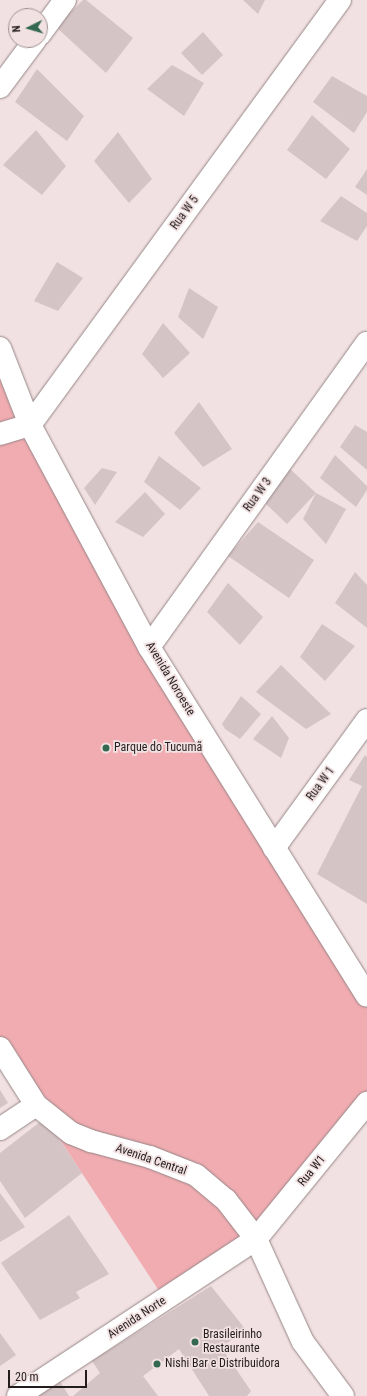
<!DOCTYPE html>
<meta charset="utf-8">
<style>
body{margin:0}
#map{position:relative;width:367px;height:1396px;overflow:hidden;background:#f2e1e2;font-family:"Roboto Condensed",sans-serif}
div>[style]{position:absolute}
.green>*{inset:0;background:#f1acb1}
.building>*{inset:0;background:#d5c4c5}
.roads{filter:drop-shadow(0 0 1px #968687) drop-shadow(0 0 1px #968687)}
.minor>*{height:22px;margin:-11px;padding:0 11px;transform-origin:11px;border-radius:11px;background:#fff}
.tertiary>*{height:22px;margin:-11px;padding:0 11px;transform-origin:11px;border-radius:11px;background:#fff}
.dots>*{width:11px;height:11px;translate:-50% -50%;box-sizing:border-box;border:2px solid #f2e1e2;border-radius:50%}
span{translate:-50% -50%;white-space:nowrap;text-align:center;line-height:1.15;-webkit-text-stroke:3.5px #f2e1e2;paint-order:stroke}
.street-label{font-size:12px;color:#241d1e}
.poi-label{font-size:12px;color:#241d1e}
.left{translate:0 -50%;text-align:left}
.north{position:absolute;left:8px;top:8px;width:40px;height:40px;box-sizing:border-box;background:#f2e1e2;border:1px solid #a09394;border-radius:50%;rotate:265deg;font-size:11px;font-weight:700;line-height:16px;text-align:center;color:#241d1e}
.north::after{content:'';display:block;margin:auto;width:14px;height:18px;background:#336950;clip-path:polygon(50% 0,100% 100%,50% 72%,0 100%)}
.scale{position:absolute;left:8px;top:1370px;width:79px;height:18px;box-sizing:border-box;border:2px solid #241d1e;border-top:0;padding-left:5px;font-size:12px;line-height:14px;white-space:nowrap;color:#241d1e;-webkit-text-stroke:3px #f2e1e2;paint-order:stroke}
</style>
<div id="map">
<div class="green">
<div style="clip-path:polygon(0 348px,30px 425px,367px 996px,367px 1103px,256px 1239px,165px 1300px,0 1048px)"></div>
</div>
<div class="building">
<div style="clip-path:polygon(83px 0,86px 0,133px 38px,106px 73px,56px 27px)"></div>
<div style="clip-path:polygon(243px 0,265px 0,258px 14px)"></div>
<div style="clip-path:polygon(203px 32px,223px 55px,202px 75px,181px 53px)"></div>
<div style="clip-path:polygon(172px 65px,204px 83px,184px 116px,147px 89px)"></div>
<div style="clip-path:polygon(37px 69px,84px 116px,67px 141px,15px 102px)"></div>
<div style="clip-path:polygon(332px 76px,367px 96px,367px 112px,354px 133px,313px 102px)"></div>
<div style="clip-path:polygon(312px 115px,350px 149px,326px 179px,287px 150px)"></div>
<div style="clip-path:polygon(36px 130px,66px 166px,42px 195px,3px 165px)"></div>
<div style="clip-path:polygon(118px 132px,152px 179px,129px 203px,94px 161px)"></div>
<div style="clip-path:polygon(367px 169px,367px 195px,355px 187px)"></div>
<div style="clip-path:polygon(341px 196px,367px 213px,367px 226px,357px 241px,320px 221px)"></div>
<div style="clip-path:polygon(57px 262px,83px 278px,58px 311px,34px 301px)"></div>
<div style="clip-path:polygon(189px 288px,218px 307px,203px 339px,178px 317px)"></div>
<div style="clip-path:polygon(163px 323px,190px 353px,163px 378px,142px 354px)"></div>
<div style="clip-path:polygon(199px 402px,232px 449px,203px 467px,174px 433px)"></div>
<div style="clip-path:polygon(355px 425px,367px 432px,367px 470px,340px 447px)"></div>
<div style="clip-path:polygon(335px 455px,367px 486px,367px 490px,356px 507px,320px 478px)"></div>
<div style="clip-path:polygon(159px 456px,201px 488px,180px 510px,144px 482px)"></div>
<div style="clip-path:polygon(102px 468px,117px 472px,95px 505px,84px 488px)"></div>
<div style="clip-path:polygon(290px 469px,316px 493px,287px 524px,265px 503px)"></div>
<div style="clip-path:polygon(145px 492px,165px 514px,143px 537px,115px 522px)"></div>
<div style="clip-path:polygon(316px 493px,346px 509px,326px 544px,303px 519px)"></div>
<div style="clip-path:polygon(258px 522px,314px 560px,289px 598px,228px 556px)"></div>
<div style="clip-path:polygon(355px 572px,367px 585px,367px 628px,335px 603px)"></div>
<div style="clip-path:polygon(228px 583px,263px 617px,240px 645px,207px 612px)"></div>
<div style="clip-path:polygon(322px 624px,355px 646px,325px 681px,300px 657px)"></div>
<div style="clip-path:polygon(281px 665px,331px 714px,306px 729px,256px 692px)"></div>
<div style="clip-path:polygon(241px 696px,261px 714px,240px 739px,225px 729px,222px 724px)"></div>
<div style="clip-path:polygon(272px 716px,289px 738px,281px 758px,253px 739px)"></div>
<div style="clip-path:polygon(365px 755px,367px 757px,367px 904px,317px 874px,362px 786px,349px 780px)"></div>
<div style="clip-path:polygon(0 1090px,8px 1103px,0 1108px)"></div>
<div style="clip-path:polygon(45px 1118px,82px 1173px,25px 1218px,0 1181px,0 1153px)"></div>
<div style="clip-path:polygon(0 1193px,25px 1227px,0 1242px)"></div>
<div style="clip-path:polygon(69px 1215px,109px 1274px,76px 1292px,64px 1274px,80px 1298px,40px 1320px,1px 1263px)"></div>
<div style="clip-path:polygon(211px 1286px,246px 1330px,221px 1347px,251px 1391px,247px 1396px,209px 1396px,179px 1349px,143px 1376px,158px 1396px,73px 1396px,100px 1373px,92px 1361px)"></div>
<div style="clip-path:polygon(0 1333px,16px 1355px,0 1366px)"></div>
<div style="clip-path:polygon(58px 1378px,69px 1396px,31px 1396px)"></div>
</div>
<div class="roads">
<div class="minor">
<div style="left:40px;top:34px;width:42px;rotate:-53.7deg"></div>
<div style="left:0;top:87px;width:59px;rotate:-53.3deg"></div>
<div style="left:0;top:434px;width:31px;rotate:-17deg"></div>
<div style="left:30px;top:425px;width:526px;rotate:-53.89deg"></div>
<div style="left:149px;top:647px;width:374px;rotate:-54.4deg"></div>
<div style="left:274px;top:848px;width:158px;rotate:-54deg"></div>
<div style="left:0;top:1129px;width:43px;rotate:-33.7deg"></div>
<div style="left:18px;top:1396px;width:285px;rotate:-33.4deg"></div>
<div style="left:256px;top:1239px;width:176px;rotate:-50.8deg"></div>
</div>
<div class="tertiary">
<div style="left:0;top:348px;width:83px;rotate:68.7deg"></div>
<div style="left:30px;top:425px;width:252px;rotate:61.8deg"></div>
<div style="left:149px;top:647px;width:411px;rotate:58deg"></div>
<div style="left:0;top:1048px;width:67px;rotate:57.7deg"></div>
<div style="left:36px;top:1105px;width:45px;rotate:38.7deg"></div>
<div style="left:71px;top:1133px;width:22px;rotate:22deg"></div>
<div style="left:91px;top:1141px;width:61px;rotate:15.2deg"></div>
<div style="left:150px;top:1157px;width:49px;rotate:21.4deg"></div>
<div style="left:196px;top:1175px;width:39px;rotate:40deg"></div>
<div style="left:226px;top:1200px;width:49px;rotate:52.4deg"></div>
<div style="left:256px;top:1239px;width:113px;rotate:65.5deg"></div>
<div style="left:303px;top:1342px;width:67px;rotate:53.5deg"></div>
</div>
</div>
<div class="dots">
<div style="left:106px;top:748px;background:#336950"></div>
<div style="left:195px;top:1342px;background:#336950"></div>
<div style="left:157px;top:1364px;background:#336950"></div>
</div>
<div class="street-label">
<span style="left:185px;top:213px;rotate:-54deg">Rua W 5</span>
<span style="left:258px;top:495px;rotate:-54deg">Rua W 3</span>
<span style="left:170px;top:679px;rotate:59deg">Avenida Noroeste</span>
<span style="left:321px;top:784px;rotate:-54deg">Rua W 1</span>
<span style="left:151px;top:1160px;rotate:19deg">Avenida Central</span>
<span style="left:312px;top:1171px;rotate:-51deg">Rua W1</span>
<span style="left:137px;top:1318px;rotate:-33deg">Avenida Norte</span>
</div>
<div class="poi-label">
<span class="left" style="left:114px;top:748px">Parque do Tucumã</span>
<span class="left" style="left:203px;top:1342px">Brasileirinho<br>Restaurante</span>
<span class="left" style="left:165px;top:1364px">Nishi Bar e Distribuidora</span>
</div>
<div class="north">N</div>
<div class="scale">20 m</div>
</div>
